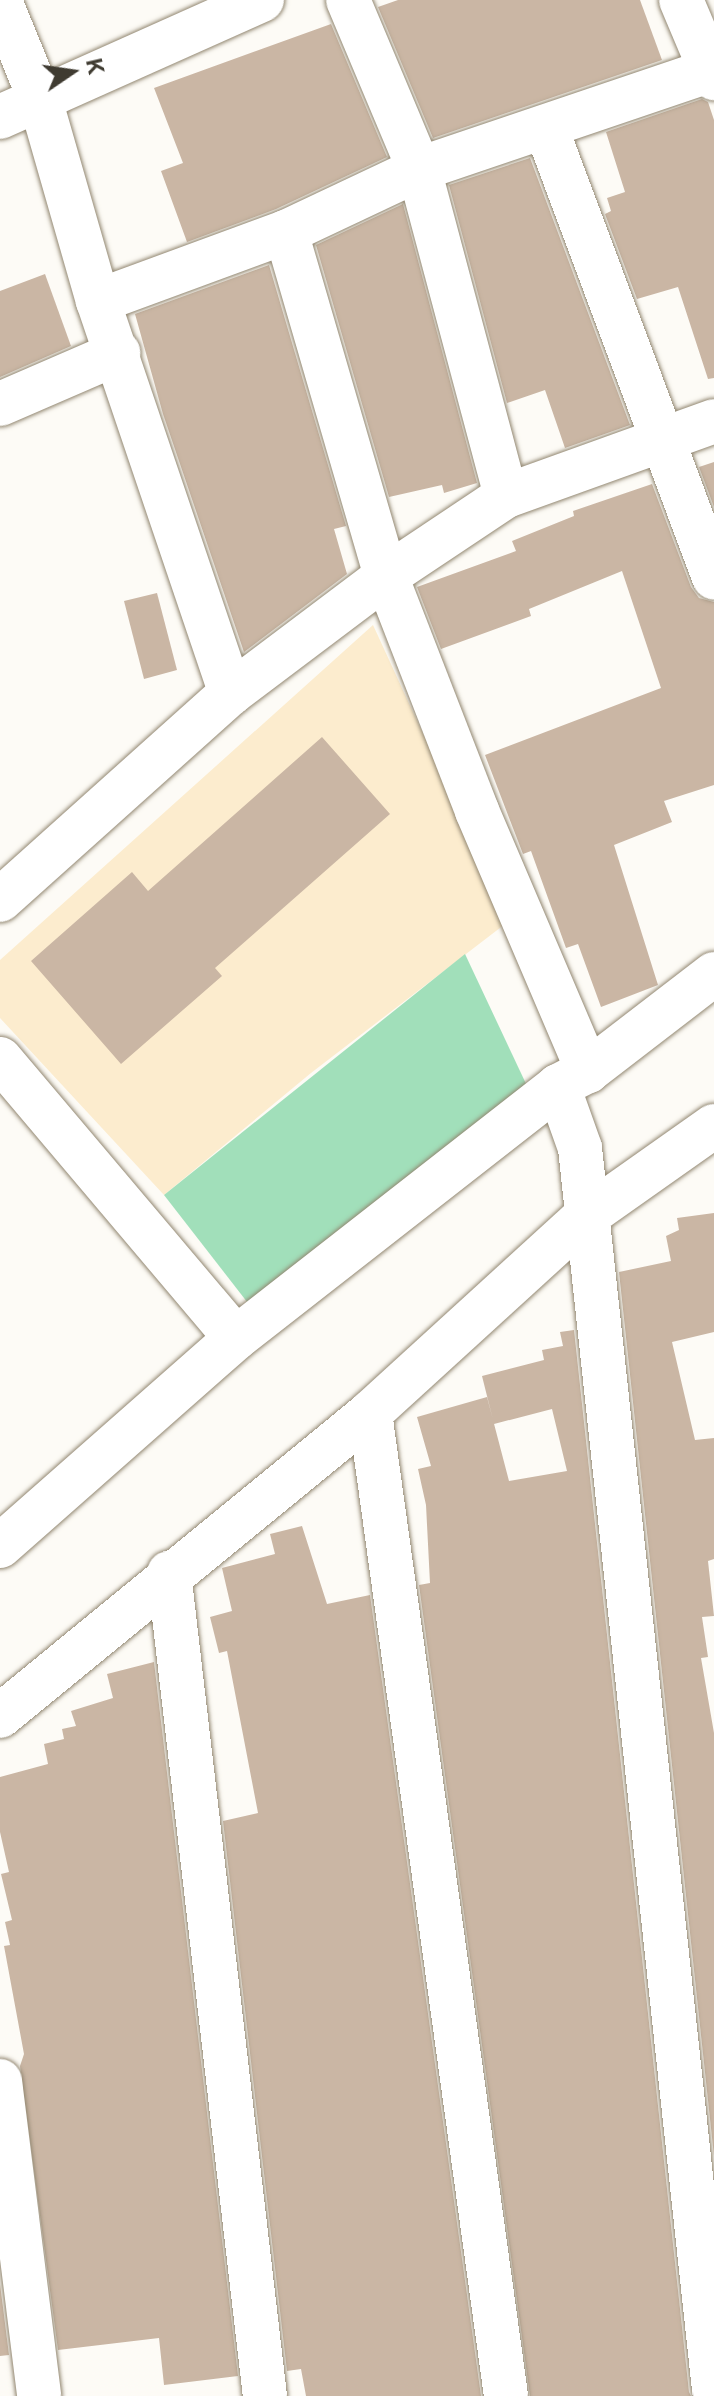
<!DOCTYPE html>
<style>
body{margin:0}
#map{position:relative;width:714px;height:2396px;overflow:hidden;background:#fdfbf6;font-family:Inter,sans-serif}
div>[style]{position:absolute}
.built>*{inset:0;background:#fcecce}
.green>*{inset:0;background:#a1dfba}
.building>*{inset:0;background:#cab6a4}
.roads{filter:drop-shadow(0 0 2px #928771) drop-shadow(0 0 2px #928771)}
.minor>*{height:44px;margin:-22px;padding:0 22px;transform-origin:22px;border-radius:22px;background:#fff}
span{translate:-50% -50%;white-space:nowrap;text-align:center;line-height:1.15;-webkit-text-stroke:6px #fff;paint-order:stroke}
.north{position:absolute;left:32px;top:32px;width:80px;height:80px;-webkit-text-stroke:6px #fff;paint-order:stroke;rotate:77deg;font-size:22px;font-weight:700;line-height:32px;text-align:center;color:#3f3b31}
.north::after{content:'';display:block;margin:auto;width:28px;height:36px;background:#3f3b31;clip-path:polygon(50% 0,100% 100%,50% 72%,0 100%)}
</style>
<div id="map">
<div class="built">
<div style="clip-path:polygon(373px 625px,509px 921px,311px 1073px,164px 1195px,0 1018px,0 960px)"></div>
</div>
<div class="green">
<div style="clip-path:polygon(465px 954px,528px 1088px,251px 1307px,164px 1195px)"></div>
</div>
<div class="building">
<div style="clip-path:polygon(398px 0,640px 0,662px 60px,433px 138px,378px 7px)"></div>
<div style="clip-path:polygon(331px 24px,387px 157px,276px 209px,187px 242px,161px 171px,183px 163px,154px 88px)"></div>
<div style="clip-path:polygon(702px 99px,708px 102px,714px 120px,714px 378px,708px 379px,678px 287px,637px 299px,605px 214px,611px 211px,607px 198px,625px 192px,606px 132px)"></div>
<div style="clip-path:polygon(530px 158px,630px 425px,565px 448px,545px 390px,507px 403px,449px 185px)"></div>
<div style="clip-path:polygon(403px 204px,477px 483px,444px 493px,442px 485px,389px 497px,316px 245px)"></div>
<div style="clip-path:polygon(269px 265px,346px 526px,334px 529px,347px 574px,244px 652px,163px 414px,135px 314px)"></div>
<div style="clip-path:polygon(45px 274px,71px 346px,0 377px,0 291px)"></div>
<div style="clip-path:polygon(714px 462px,714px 507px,699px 467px)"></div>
<div style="clip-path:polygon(652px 484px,691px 587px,699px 598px,714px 602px,714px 785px,664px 801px,672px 822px,614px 845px,658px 985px,601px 1007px,578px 944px,566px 948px,531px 851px,523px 854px,485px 755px,661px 688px,622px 571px,529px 609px,531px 616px,441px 649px,417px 587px,516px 551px,512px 541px,574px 516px,573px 511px)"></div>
<div style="clip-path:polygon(157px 593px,177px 670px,144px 679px,124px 601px)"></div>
<div style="clip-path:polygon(322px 737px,390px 814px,215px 968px,222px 976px,121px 1064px,31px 961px,132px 872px,148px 891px)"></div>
<div style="clip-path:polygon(714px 1213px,714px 1332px,672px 1342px,695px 1440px,714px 1438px,714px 1559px,708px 1561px,714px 1616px,702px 1617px,708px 1657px,701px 1658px,714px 1733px,714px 2156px,619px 1272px,671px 1261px,666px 1236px,679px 1230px,677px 1218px)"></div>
<div style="clip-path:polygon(574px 1330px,689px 2392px,691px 2396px,530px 2396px,419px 1585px,430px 1583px,426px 1505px,418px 1469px,431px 1466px,417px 1417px,487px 1397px,509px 1481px,567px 1471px,552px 1409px,494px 1424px,482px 1376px,544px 1360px,542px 1350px,563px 1346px,560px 1332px)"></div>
<div style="clip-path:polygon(302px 1526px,327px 1604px,370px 1595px,481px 2396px,306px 2396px,301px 2369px,287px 2371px,223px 1821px,258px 1813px,227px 1651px,219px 1653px,210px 1617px,232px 1611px,222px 1568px,275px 1554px,270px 1534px)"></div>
<div style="clip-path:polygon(154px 1662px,238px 2376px,164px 2385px,159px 2338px,58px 2350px,20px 2066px,24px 2054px,4px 1946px,10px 1945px,5px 1922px,12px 1920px,1px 1874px,9px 1872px,0 1832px,0 1777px,48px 1764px,44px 1744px,64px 1739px,62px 1729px,76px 1726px,71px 1711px,113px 1698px,107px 1674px)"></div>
<div style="clip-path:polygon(0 2284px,9px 2355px,0 2356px)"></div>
</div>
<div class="roads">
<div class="minor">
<div style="left:348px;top:0;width:183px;rotate:67.2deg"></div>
<div style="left:419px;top:169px;width:338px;rotate:75.1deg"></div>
<div style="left:681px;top:0;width:85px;rotate:67.1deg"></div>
<div style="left:0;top:1px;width:106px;rotate:67.8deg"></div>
<div style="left:40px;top:99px;width:210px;rotate:74deg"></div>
<div style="left:98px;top:301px;width:414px;rotate:71.3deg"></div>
<div style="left:0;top:117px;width:287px;rotate:-24.1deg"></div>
<div style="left:546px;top:128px;width:480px;rotate:69.5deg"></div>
<div style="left:286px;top:232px;width:358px;rotate:73.8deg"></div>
<div style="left:386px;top:576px;width:252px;rotate:68.8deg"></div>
<div style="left:477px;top:811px;width:283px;rotate:66.9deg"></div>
<div style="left:98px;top:301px;width:200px;rotate:-20.2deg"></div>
<div style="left:286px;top:232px;width:147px;rotate:-25.3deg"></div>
<div style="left:419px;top:169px;width:311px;rotate:-18.7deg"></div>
<div style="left:0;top:404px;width:129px;rotate:-23.4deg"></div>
<div style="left:0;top:900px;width:310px;rotate:-41.9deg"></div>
<div style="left:231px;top:693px;width:194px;rotate:-37deg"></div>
<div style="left:386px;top:576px;width:144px;rotate:-33.7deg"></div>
<div style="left:506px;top:496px;width:221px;rotate:-19.8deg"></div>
<div style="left:0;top:1059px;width:365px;rotate:49.8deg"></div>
<div style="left:558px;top:1086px;width:66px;rotate:70.5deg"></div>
<div style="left:580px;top:1148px;width:1248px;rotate:83.84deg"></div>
<div style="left:370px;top:1413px;width:992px;rotate:82.12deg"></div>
<div style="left:0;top:1546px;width:315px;rotate:-41.4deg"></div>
<div style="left:236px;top:1338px;width:409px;rotate:-38deg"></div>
<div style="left:558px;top:1086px;width:34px;rotate:-27deg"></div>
<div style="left:588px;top:1071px;width:159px;rotate:-37.6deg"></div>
<div style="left:169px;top:1573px;width:829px;rotate:83.35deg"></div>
<div style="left:0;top:1716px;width:478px;rotate:-39.3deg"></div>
<div style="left:370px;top:1413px;width:291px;rotate:-42.4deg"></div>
<div style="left:585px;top:1217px;width:158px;rotate:-35.2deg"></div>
<div style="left:0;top:2081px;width:317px;rotate:82.9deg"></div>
</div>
</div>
<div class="north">K</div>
</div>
